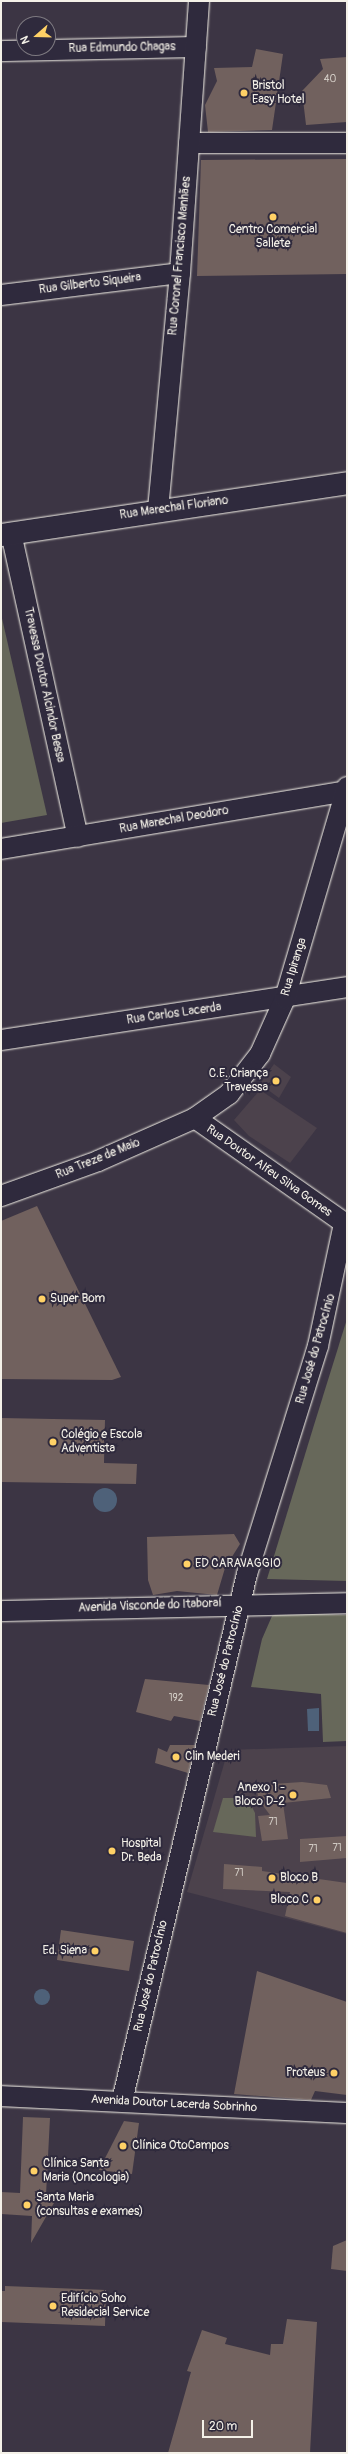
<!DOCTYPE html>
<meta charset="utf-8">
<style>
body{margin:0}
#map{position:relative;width:348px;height:2454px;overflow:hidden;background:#3c3544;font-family:Pangolin,sans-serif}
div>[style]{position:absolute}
.built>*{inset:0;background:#4c424c}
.green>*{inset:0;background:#67685a}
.water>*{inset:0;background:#4e6179}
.round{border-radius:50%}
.building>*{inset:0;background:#71615e}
.roads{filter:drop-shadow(0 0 1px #f4f1e8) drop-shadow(0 0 1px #f4f1e8)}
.minor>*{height:20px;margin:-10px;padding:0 10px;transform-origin:10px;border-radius:10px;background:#2f2a3d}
.secondary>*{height:22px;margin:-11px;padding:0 11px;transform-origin:11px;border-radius:11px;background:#2f2a3d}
.dots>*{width:11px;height:11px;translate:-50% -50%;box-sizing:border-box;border:2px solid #2f2a3d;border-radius:50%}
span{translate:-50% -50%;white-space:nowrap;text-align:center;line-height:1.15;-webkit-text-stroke:4px #2f2a3d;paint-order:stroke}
.number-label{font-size:10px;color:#d3cdc6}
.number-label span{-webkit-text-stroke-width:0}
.street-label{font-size:12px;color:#f4f1e8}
.poi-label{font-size:12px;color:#f4f1e8}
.left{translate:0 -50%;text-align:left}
.right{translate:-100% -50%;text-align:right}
.frame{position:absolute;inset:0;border:2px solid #f4f1e8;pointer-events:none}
.north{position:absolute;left:16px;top:16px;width:40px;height:40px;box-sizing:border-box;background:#2f2a3d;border:1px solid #7e7a81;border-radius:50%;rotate:250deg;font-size:11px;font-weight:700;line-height:16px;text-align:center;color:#f4f1e8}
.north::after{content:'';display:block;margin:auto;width:14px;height:18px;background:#ffd166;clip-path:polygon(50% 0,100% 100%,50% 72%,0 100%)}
.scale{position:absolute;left:202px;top:2420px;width:51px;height:18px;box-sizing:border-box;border:2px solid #f4f1e8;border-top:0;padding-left:5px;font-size:12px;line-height:14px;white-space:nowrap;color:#f4f1e8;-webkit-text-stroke:3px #2f2a3d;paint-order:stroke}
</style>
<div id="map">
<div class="built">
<div style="clip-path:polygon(274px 1064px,291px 1077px,279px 1098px,260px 1084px)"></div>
<div style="clip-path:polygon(260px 1090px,317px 1128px,290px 1163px,249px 1136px,234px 1120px)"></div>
<div style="clip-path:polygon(347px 1746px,347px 1934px,187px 1892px,228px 1750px)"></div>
</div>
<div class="green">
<div style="clip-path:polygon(1px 614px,47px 815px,1px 823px)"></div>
<div style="clip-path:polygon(347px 1319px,347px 1581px,267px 1579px,314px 1425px)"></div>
<div style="clip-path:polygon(281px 1613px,347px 1615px,347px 1741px,323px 1742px,321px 1694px,251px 1687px,262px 1639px,272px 1616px)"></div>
<div style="clip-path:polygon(223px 1798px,242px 1798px,250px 1803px,255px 1813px,256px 1837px,213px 1832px)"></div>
</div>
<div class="water">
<div class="round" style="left:93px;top:1488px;width:24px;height:24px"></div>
<div style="clip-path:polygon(319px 1708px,319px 1731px,308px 1731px,307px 1709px)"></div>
<div class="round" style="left:34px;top:1989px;width:16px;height:16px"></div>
</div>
<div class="building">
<div style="clip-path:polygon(256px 49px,283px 54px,272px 130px,208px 132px,205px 105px,217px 81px,214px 68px,252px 67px)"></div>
<div style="clip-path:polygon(347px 57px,347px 122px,306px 125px,302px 91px,323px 69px,320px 59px)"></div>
<div style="clip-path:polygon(347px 159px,347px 274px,197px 276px,201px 160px)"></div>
<div style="clip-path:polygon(37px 1206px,121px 1377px,112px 1380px,1px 1379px,1px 1221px)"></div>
<div style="clip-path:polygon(1px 1418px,105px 1420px,104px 1463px,137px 1464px,136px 1484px,1px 1482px)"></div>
<div style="clip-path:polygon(234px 1534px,240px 1544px,225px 1568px,217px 1595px,177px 1591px,153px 1595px,148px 1580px,147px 1537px)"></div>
<div style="clip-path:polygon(145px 1679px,209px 1685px,200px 1721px,174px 1716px,171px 1721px,136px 1712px)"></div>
<div style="clip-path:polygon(170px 1745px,195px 1745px,188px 1773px,155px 1763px,158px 1748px,167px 1752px)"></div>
<div style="clip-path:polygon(302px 1782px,327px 1785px,331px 1798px,283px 1803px,288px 1839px,262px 1841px,258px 1816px,270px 1815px,258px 1799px,257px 1785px)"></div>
<div style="clip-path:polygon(347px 1836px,347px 1858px,300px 1862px,300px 1839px)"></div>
<div style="clip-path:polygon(224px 1864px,262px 1867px,262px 1871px,347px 1883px,347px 1933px,285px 1916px,290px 1892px,223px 1889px)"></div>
<div style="clip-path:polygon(61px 1930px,134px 1941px,129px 1971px,57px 1960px)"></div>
<div style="clip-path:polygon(257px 1971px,347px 2002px,347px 2095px,315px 2091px,311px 2100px,234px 2094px)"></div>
<div style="clip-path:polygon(23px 2117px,50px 2118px,46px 2195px,58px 2196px,31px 2243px,32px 2216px,1px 2214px,1px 2192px,20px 2193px)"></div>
<div style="clip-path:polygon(124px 2121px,139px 2123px,132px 2174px,99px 2170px)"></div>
<div style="clip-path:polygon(347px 2240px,347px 2271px,331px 2269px,333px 2246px)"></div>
<div style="clip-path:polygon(5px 2286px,106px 2290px,105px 2326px,1px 2322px,1px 2291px,5px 2291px)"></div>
<div style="clip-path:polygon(287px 2319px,317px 2322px,310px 2453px,168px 2453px,191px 2372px,187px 2371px,202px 2330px,227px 2338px,225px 2344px,270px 2355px,271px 2344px,283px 2344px)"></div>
</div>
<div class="roads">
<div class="minor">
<div style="left:1px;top:51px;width:195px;rotate:-1.2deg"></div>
<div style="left:189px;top:143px;width:158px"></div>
<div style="left:1px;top:295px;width:180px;rotate:-7deg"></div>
<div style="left:158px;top:510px;width:238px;rotate:-84.7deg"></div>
<div style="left:180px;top:273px;width:273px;rotate:-86deg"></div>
<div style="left:11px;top:533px;width:311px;rotate:77.6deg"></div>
<div style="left:1px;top:849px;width:351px;rotate:-9.5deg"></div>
<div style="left:1px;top:1040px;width:350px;rotate:-8.7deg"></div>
<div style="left:195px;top:1118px;width:186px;rotate:35.1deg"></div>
<div style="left:1px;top:1196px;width:103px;rotate:-19.8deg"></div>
<div style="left:98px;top:1161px;width:106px;rotate:-23.9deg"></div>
<div style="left:195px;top:1118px;width:42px;rotate:-35.2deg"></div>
<div style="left:229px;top:1094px;width:51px;rotate:-52.2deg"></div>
<div style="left:260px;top:1054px;width:61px;rotate:-65.9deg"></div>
<div style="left:285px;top:998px;width:220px;rotate:-73.6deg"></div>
<div style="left:1px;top:1611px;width:346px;rotate:-1.3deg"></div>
<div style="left:1px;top:2096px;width:346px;rotate:2.8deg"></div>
<div style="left:122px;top:2101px;width:542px;rotate:-76.66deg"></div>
<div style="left:247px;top:1574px;width:239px;rotate:-72.7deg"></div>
<div style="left:318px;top:1346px;width:125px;rotate:-78deg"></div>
</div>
<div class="secondary">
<div style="left:1px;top:535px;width:350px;rotate:-8.5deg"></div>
</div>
</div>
<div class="dots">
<div style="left:244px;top:93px;background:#ffd166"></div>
<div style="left:273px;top:217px;background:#ffd166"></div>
<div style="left:276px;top:1081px;background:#ffd166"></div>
<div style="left:42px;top:1299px;background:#ffd166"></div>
<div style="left:53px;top:1442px;background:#ffd166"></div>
<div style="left:187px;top:1564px;background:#ffd166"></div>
<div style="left:176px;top:1757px;background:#ffd166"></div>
<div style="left:293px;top:1795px;background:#ffd166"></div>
<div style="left:112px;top:1851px;background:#ffd166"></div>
<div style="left:272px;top:1878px;background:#ffd166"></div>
<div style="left:317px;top:1900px;background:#ffd166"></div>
<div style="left:95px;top:1951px;background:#ffd166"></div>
<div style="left:334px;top:2073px;background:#ffd166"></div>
<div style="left:123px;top:2146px;background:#ffd166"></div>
<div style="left:34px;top:2171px;background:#ffd166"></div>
<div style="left:27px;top:2205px;background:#ffd166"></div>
<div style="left:53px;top:2306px;background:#ffd166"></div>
</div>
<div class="number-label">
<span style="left:330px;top:80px">40</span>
<span style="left:176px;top:1699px">192</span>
<span style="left:273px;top:1823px">71</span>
<span style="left:337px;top:1849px">71</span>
<span style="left:313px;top:1850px">71</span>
<span style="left:239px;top:1874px">71</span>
</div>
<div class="street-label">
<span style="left:122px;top:48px;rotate:-1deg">Rua Edmundo Chagas</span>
<span style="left:180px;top:256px;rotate:-85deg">Rua Coronel Francisco Manhães</span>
<span style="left:90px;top:284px;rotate:-7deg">Rua Gilberto Siqueira</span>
<span style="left:174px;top:508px;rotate:-8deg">Rua Marechal Floriano</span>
<span style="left:44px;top:685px;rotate:78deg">Travessa Doutor Alcindor Bessa</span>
<span style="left:174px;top:820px;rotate:-10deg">Rua Marechal Deodoro</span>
<span style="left:294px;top:967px;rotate:-73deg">Rua Ipiranga</span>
<span style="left:174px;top:1014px;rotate:-8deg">Rua Carlos Lacerda</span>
<span style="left:98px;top:1159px;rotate:-22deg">Rua Treze de Maio</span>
<span style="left:269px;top:1171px;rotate:35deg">Rua Doutor Alfeu Silva Gomes</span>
<span style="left:316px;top:1349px;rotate:-74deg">Rua José do Patrocínio</span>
<span style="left:150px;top:1606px;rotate:-2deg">Avenida Visconde do Itaboraí</span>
<span style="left:226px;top:1661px;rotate:-76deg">Rua José do Patrocínio</span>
<span style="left:151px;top:1976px;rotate:-77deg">Rua José do Patrocínio</span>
<span style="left:174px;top:2104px;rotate:3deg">Avenida Doutor Lacerda Sobrinho</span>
</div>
<div class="poi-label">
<span class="left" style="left:252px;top:93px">Bristol<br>Easy Hotel</span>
<span style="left:273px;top:237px">Centro Comercial<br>Sallete</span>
<span class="right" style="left:268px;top:1081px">C.E. Criança<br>Travessa</span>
<span class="left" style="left:50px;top:1299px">Super Bom</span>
<span class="left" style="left:61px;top:1442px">Colégio e Escola<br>Adventista</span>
<span class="left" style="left:195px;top:1564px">ED CARAVAGGIO</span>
<span class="left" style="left:185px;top:1757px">Clin Mederi</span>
<span class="right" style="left:285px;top:1795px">Anexo 1 -<br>Bloco D-2</span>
<span class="left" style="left:121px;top:1851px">Hospital<br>Dr. Beda</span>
<span class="left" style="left:280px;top:1878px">Bloco B</span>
<span class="right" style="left:309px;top:1900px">Bloco C</span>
<span class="right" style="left:87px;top:1951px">Ed. Siena</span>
<span class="right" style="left:325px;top:2073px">Proteus</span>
<span class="left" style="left:132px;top:2146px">Clínica OtoCampos</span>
<span class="left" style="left:43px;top:2171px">Clínica Santa<br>Maria (Oncologia)</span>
<span class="left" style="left:36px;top:2205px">Santa Maria<br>(consultas e exames)</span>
<span class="left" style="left:61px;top:2306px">Edifício Soho<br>Residecial Service</span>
</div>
<div class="frame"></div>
<div class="north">N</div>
<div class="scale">20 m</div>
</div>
